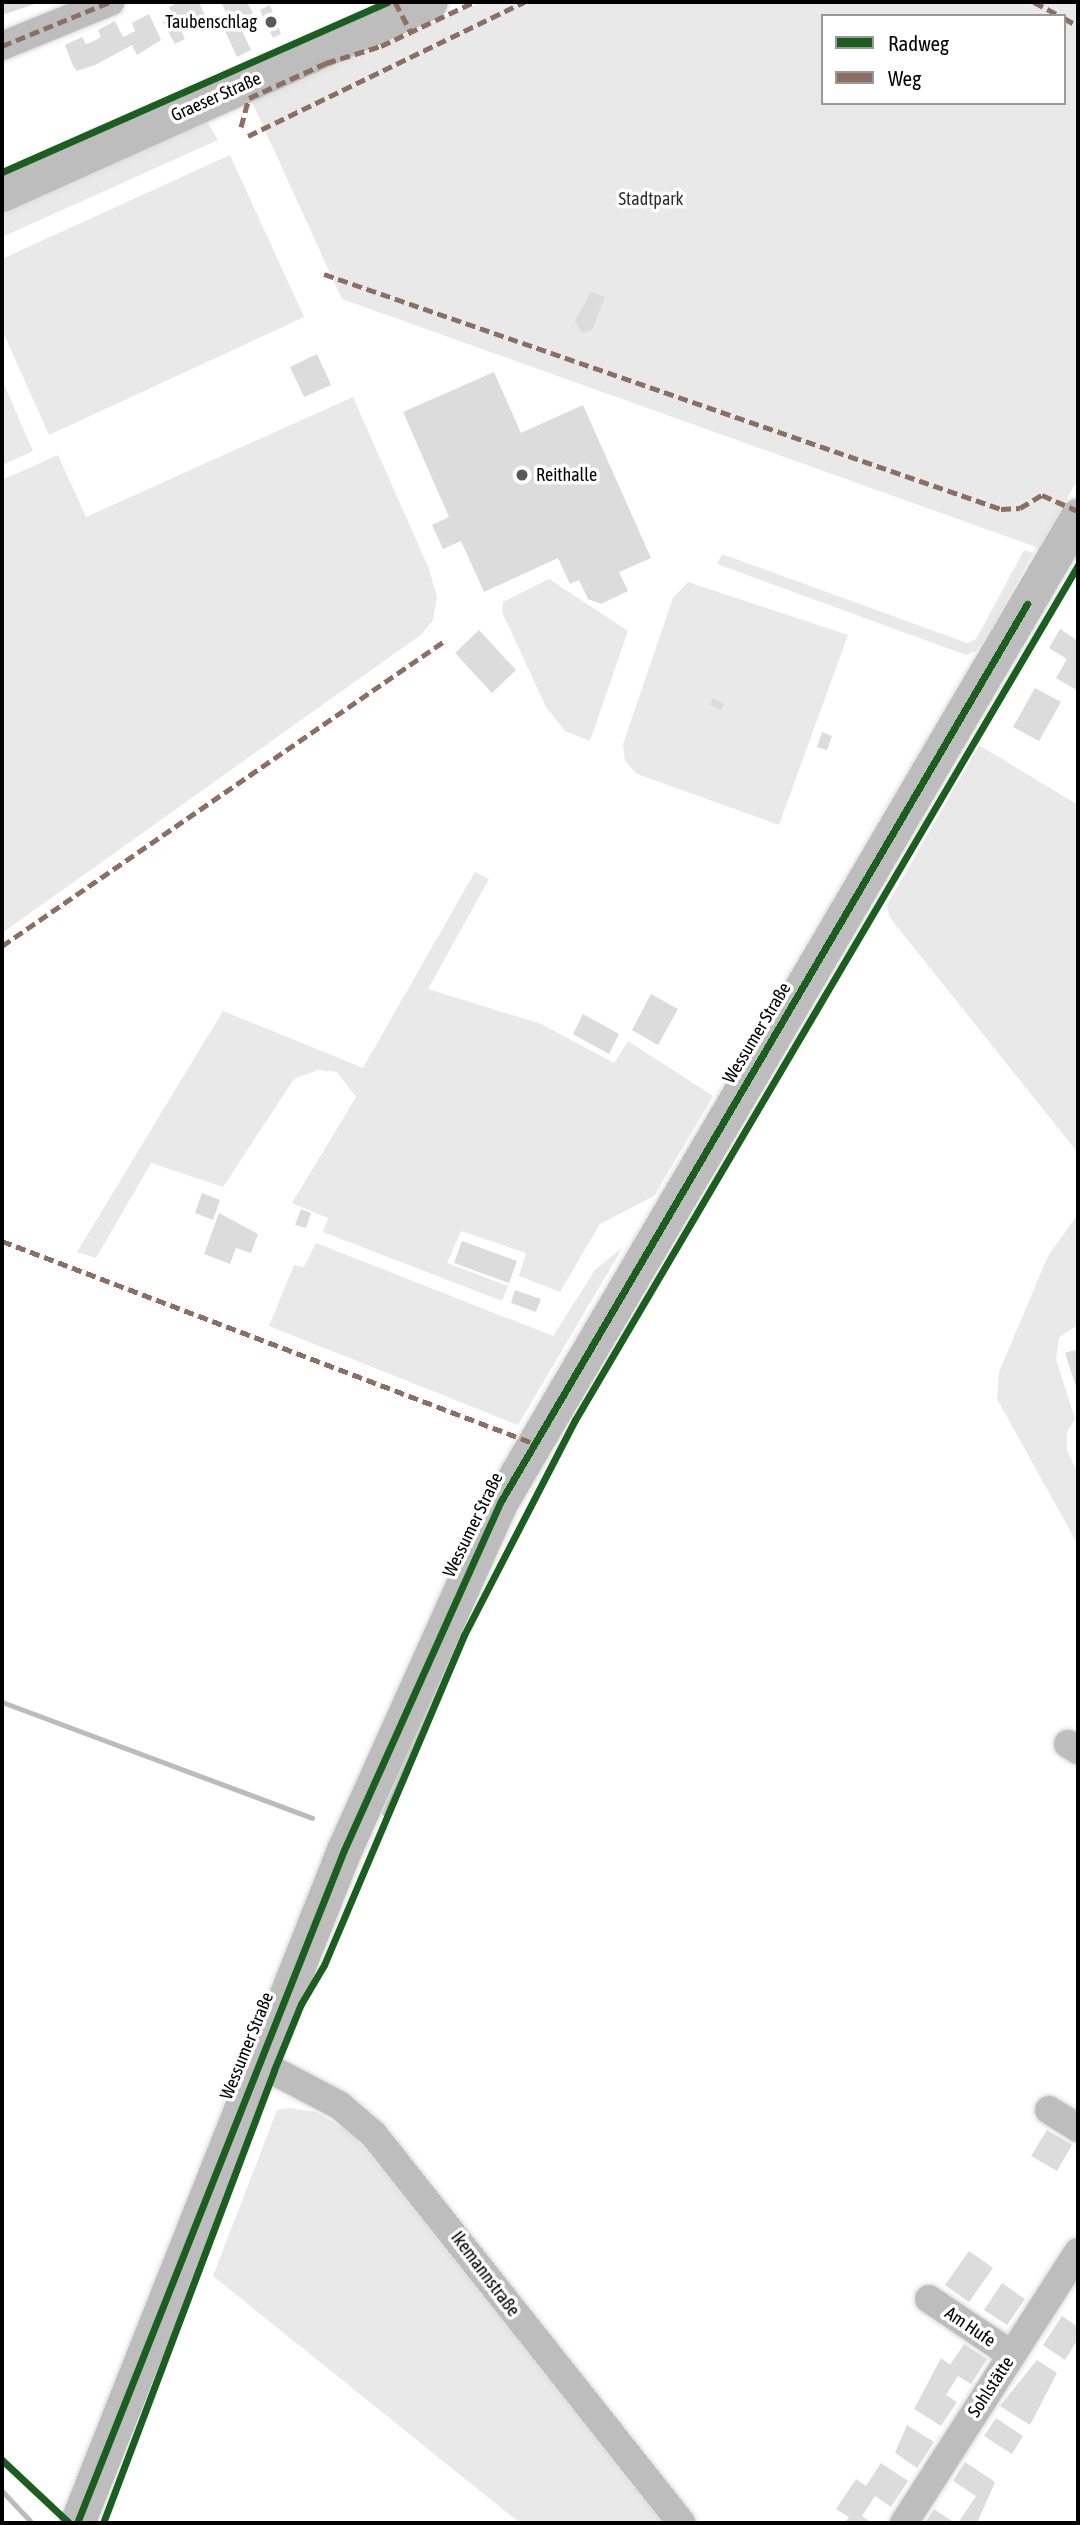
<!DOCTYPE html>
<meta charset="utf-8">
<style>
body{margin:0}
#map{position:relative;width:1080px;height:2525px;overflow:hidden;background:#fff;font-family:"Asap Condensed",sans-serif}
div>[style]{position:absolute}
.green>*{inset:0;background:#e9e9e9}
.stream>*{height:5px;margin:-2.5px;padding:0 2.5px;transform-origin:2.5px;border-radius:2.5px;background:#bbb}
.building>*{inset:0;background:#dcdcdc}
.roads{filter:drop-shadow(0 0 2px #dbdbdb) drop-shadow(0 0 2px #dbdbdb)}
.minor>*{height:28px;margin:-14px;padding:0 14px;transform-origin:14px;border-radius:14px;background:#bdbdbd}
.major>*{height:35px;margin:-17.5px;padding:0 17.5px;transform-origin:17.5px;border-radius:17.5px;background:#bdbdbd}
.quiet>*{height:5px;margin-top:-2.5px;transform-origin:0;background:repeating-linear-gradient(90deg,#8d6e63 0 10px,transparent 0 15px)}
.cycleway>*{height:7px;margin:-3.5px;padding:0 3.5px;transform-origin:3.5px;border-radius:3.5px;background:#1b5e20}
.dots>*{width:19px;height:19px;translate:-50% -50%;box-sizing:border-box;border:4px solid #fff;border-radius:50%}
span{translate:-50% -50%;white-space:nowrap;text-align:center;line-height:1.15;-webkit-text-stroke:7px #fff;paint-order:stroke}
.poi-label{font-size:18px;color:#000}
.right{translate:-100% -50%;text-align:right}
.left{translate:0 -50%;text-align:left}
.street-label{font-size:18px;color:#000}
.park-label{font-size:18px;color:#2e2e2e}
.frame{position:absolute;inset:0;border:4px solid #000;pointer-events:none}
.legend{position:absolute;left:821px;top:14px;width:245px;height:91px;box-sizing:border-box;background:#fff;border:2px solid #999;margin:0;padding:9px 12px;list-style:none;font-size:21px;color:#000}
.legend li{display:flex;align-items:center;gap:14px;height:35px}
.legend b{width:35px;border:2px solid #999}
</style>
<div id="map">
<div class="green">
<div style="clip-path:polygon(evenodd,481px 2px,1078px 2px,1078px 479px,1039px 548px,342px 299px,252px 102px,481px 2px,823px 16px,1064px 16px,1064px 103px,823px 103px,823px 16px)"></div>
<div style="clip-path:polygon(207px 122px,218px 140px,2px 237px,2px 215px)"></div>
<div style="clip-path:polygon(230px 155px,304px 317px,49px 435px,2px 330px,2px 259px)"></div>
<div style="clip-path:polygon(2px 380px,33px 451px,2px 465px)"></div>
<div style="clip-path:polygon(353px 397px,429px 569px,437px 597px,433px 620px,422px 634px,2px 933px,2px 480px,58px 455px,86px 517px)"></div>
<div style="clip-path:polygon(1024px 550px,1033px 553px,988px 634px,976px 651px,966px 655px,717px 564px,722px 554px,967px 643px,976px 639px)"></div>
<div style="clip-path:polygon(549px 579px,628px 631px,590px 741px,565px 731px,546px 707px,502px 612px,503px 602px)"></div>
<div style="clip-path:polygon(688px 582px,848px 635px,779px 825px,637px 774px,625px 761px,623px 744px,673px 598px)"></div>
<div style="clip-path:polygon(979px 745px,1078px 805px,1078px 1153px,890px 918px,887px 905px)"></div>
<div style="clip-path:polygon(475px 872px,489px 879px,428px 989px,541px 1024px,614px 1063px,628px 1041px,713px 1096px,654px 1196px,600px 1224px,560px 1292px,519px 1276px,526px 1253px,461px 1231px,447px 1263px,508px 1286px,502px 1301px,323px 1232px,328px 1218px,292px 1203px,356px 1097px,337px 1072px,318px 1070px,294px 1079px,223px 1187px,151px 1163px,96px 1258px,77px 1252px,223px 1011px,363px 1068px)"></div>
<div style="clip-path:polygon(1078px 1214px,1078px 1325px,1059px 1337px,1056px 1359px,1075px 1419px,1067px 1432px,1067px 1451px,1078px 1472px,1078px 1545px,997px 1399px,999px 1372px,1048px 1256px)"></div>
<div style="clip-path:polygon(316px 1243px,553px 1336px,595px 1270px,623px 1247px,518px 1425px,269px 1326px,294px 1265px,304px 1267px)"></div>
<div style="clip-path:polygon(289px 2108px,316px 2112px,348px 2131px,370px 2154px,663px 2523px,520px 2523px,213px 2276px,277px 2110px)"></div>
</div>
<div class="stream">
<div style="left:2px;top:1702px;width:331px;rotate:20.5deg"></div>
<div style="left:384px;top:1813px;width:176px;rotate:-66.9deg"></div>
<div style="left:2px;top:2491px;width:44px;rotate:46.8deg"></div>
</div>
<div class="building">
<div style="clip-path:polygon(2px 2px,41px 2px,2px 15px)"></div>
<div style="clip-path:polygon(179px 2px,199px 2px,206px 18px,180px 29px,185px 39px,175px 44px,163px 22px,174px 17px,169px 7px)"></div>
<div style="clip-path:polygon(221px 2px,247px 2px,253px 13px,237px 20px,251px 50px,237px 57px,220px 20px,228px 17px)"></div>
<div style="clip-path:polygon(270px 5px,281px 34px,273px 38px,260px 10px)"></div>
<div style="clip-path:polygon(149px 14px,161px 40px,137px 55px,132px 45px,95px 65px,77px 71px,73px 66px,65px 45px,82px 37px,86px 44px,94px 41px,101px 37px,98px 30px,115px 21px,123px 37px,135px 31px,132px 23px)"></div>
<div style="clip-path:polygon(591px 292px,605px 297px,592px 330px,582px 333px,575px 321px)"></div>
<div style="clip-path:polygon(317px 354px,331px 385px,304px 397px,290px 367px)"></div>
<div style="clip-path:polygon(494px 372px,521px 433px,583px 405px,651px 558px,619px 572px,628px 591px,601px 604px,588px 599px,579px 580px,570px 584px,558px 558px,484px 592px,461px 541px,443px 549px,432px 525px,449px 517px,403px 412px)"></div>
<div style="clip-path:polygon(1060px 629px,1078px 641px,1078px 691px,1056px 678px,1067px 659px,1049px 648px)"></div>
<div style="clip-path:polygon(479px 630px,516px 670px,492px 693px,455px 653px)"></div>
<div style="clip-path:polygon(1035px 688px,1061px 702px,1039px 741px,1013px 727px)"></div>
<div style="clip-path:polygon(713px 698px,724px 704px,721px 710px,710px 705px)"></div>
<div style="clip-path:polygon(822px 732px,832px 736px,827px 750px,817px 747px)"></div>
<div style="clip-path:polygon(651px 994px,678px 1009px,658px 1045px,632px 1030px)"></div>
<div style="clip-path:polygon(583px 1014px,619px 1034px,609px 1054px,573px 1034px)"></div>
<div style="clip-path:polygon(202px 1193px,220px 1200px,213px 1220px,195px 1213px)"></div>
<div style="clip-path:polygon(301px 1209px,311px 1213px,306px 1228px,295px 1225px)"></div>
<div style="clip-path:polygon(219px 1213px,258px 1234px,251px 1253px,236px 1248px,230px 1264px,204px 1254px)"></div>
<div style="clip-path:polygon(462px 1241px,517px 1261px,509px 1283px,454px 1263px)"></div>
<div style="clip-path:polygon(515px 1290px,541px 1299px,536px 1312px,511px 1303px)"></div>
<div style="clip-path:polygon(1078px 1349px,1078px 1393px,1065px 1353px)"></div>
<div style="clip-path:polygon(1047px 2130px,1072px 2145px,1057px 2171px,1031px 2156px)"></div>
<div style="clip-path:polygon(969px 2251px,993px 2268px,969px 2302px,945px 2285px)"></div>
<div style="clip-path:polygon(1002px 2283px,1025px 2299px,1007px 2325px,984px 2310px)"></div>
<div style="clip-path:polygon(1062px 2316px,1078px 2327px,1078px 2339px,1065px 2360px,1043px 2345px)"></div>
<div style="clip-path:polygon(964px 2344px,987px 2359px,971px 2384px,958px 2376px,946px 2395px,957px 2402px,941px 2426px,914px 2409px,941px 2358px,950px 2365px)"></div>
<div style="clip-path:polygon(1037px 2360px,1057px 2373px,1030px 2425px,1000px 2406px)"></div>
<div style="clip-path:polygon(996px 2418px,1023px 2436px,1012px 2454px,984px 2436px)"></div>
<div style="clip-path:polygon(907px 2425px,934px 2442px,917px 2468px,895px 2453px)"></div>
<div style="clip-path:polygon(965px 2462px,995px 2482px,977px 2523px,958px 2523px,976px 2496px,953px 2481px)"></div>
<div style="clip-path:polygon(881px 2463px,908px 2481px,891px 2507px,875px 2496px,862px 2516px,872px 2523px,845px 2523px,849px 2517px,836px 2509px,856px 2479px,866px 2486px)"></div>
<div style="clip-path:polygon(934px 2509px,955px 2523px,925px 2523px)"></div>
</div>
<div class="roads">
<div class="minor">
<div style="left:2px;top:46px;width:117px;rotate:-22.2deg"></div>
<div style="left:1068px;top:1744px;width:12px;rotate:31deg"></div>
<div style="left:257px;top:2062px;width:93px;rotate:27.7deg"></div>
<div style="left:339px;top:2105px;width:46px;rotate:40.6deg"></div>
<div style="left:374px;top:2135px;width:495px;rotate:51.6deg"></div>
<div style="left:1049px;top:2110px;width:34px;rotate:32deg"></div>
<div style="left:929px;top:2299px;width:100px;rotate:34deg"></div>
<div style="left:904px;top:2523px;width:322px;rotate:-57.3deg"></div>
</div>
<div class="major">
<div style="left:2px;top:194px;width:469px;rotate:-24.2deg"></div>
<div style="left:77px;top:2523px;width:724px;rotate:-68.36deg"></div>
<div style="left:344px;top:1850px;width:383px;rotate:-65.8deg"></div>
<div style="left:501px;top:1501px;width:1142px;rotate:-59.64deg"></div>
</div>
</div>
<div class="quiet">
<div style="left:395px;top:2px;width:34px;rotate:62deg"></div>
<div style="left:1034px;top:2px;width:30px;rotate:28deg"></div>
<div style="left:1064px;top:18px;width:16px;rotate:30deg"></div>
<div style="left:2px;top:46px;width:117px;rotate:-22.2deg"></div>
<div style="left:241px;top:127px;width:30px;rotate:-75deg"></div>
<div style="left:249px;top:98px;width:85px;rotate:-24.4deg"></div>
<div style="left:326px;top:63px;width:58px;rotate:-17.2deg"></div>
<div style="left:381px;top:46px;width:103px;rotate:-25.3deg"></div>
<div style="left:248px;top:136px;width:307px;rotate:-25.9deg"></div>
<div style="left:324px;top:274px;width:717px;rotate:19.14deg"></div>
<div style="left:1001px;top:509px;width:19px;rotate:-3deg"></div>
<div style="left:1020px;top:508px;width:26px;rotate:-31deg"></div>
<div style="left:1042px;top:495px;width:39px;rotate:24deg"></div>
<div style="left:2px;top:946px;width:536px;rotate:-34.58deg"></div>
<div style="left:2px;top:1241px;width:568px;rotate:20.83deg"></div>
</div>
<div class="cycleway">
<div style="left:2px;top:172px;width:421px;rotate:-23.8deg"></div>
<div style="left:2px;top:2460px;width:92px;rotate:43.2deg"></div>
<div style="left:77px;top:2523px;width:724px;rotate:-68.36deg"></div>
<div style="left:344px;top:1850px;width:383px;rotate:-65.8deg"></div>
<div style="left:501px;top:1501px;width:1040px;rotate:-59.61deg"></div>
<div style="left:103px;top:2523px;width:484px;rotate:-69.3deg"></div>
<div style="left:274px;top:2070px;width:71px;rotate:-67.8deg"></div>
<div style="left:301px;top:2004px;width:45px;rotate:-59.5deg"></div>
<div style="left:324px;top:1965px;width:358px;rotate:-67deg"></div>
<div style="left:464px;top:1635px;width:242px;rotate:-62.7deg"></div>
<div style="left:575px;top:1420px;width:992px;rotate:-59.53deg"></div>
</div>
<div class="dots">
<div style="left:271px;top:22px;background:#595959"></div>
<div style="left:522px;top:475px;background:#595959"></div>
</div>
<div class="poi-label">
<span class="right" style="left:257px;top:22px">Taubenschlag</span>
<span class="left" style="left:536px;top:475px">Reithalle</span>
</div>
<div class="street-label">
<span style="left:216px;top:97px;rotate:-24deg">Graeser Straße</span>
<span style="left:757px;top:1033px;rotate:-59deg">Wessumer Straße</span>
<span style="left:473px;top:1525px;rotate:-64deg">Wessumer Straße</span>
<span style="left:247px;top:2046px;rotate:-68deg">Wessumer Straße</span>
<span style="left:485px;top:2274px;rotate:53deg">Ikemannstraße</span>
<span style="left:970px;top:2327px;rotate:34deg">Am Hufe</span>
<span style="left:991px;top:2387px;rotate:-57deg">Sohlstätte</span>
</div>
<div class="park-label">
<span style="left:651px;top:199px">Stadtpark</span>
</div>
<div class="frame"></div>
<ul class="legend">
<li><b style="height:9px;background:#1b5e20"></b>Radweg</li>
<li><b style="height:9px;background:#8d6e63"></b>Weg</li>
</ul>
</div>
